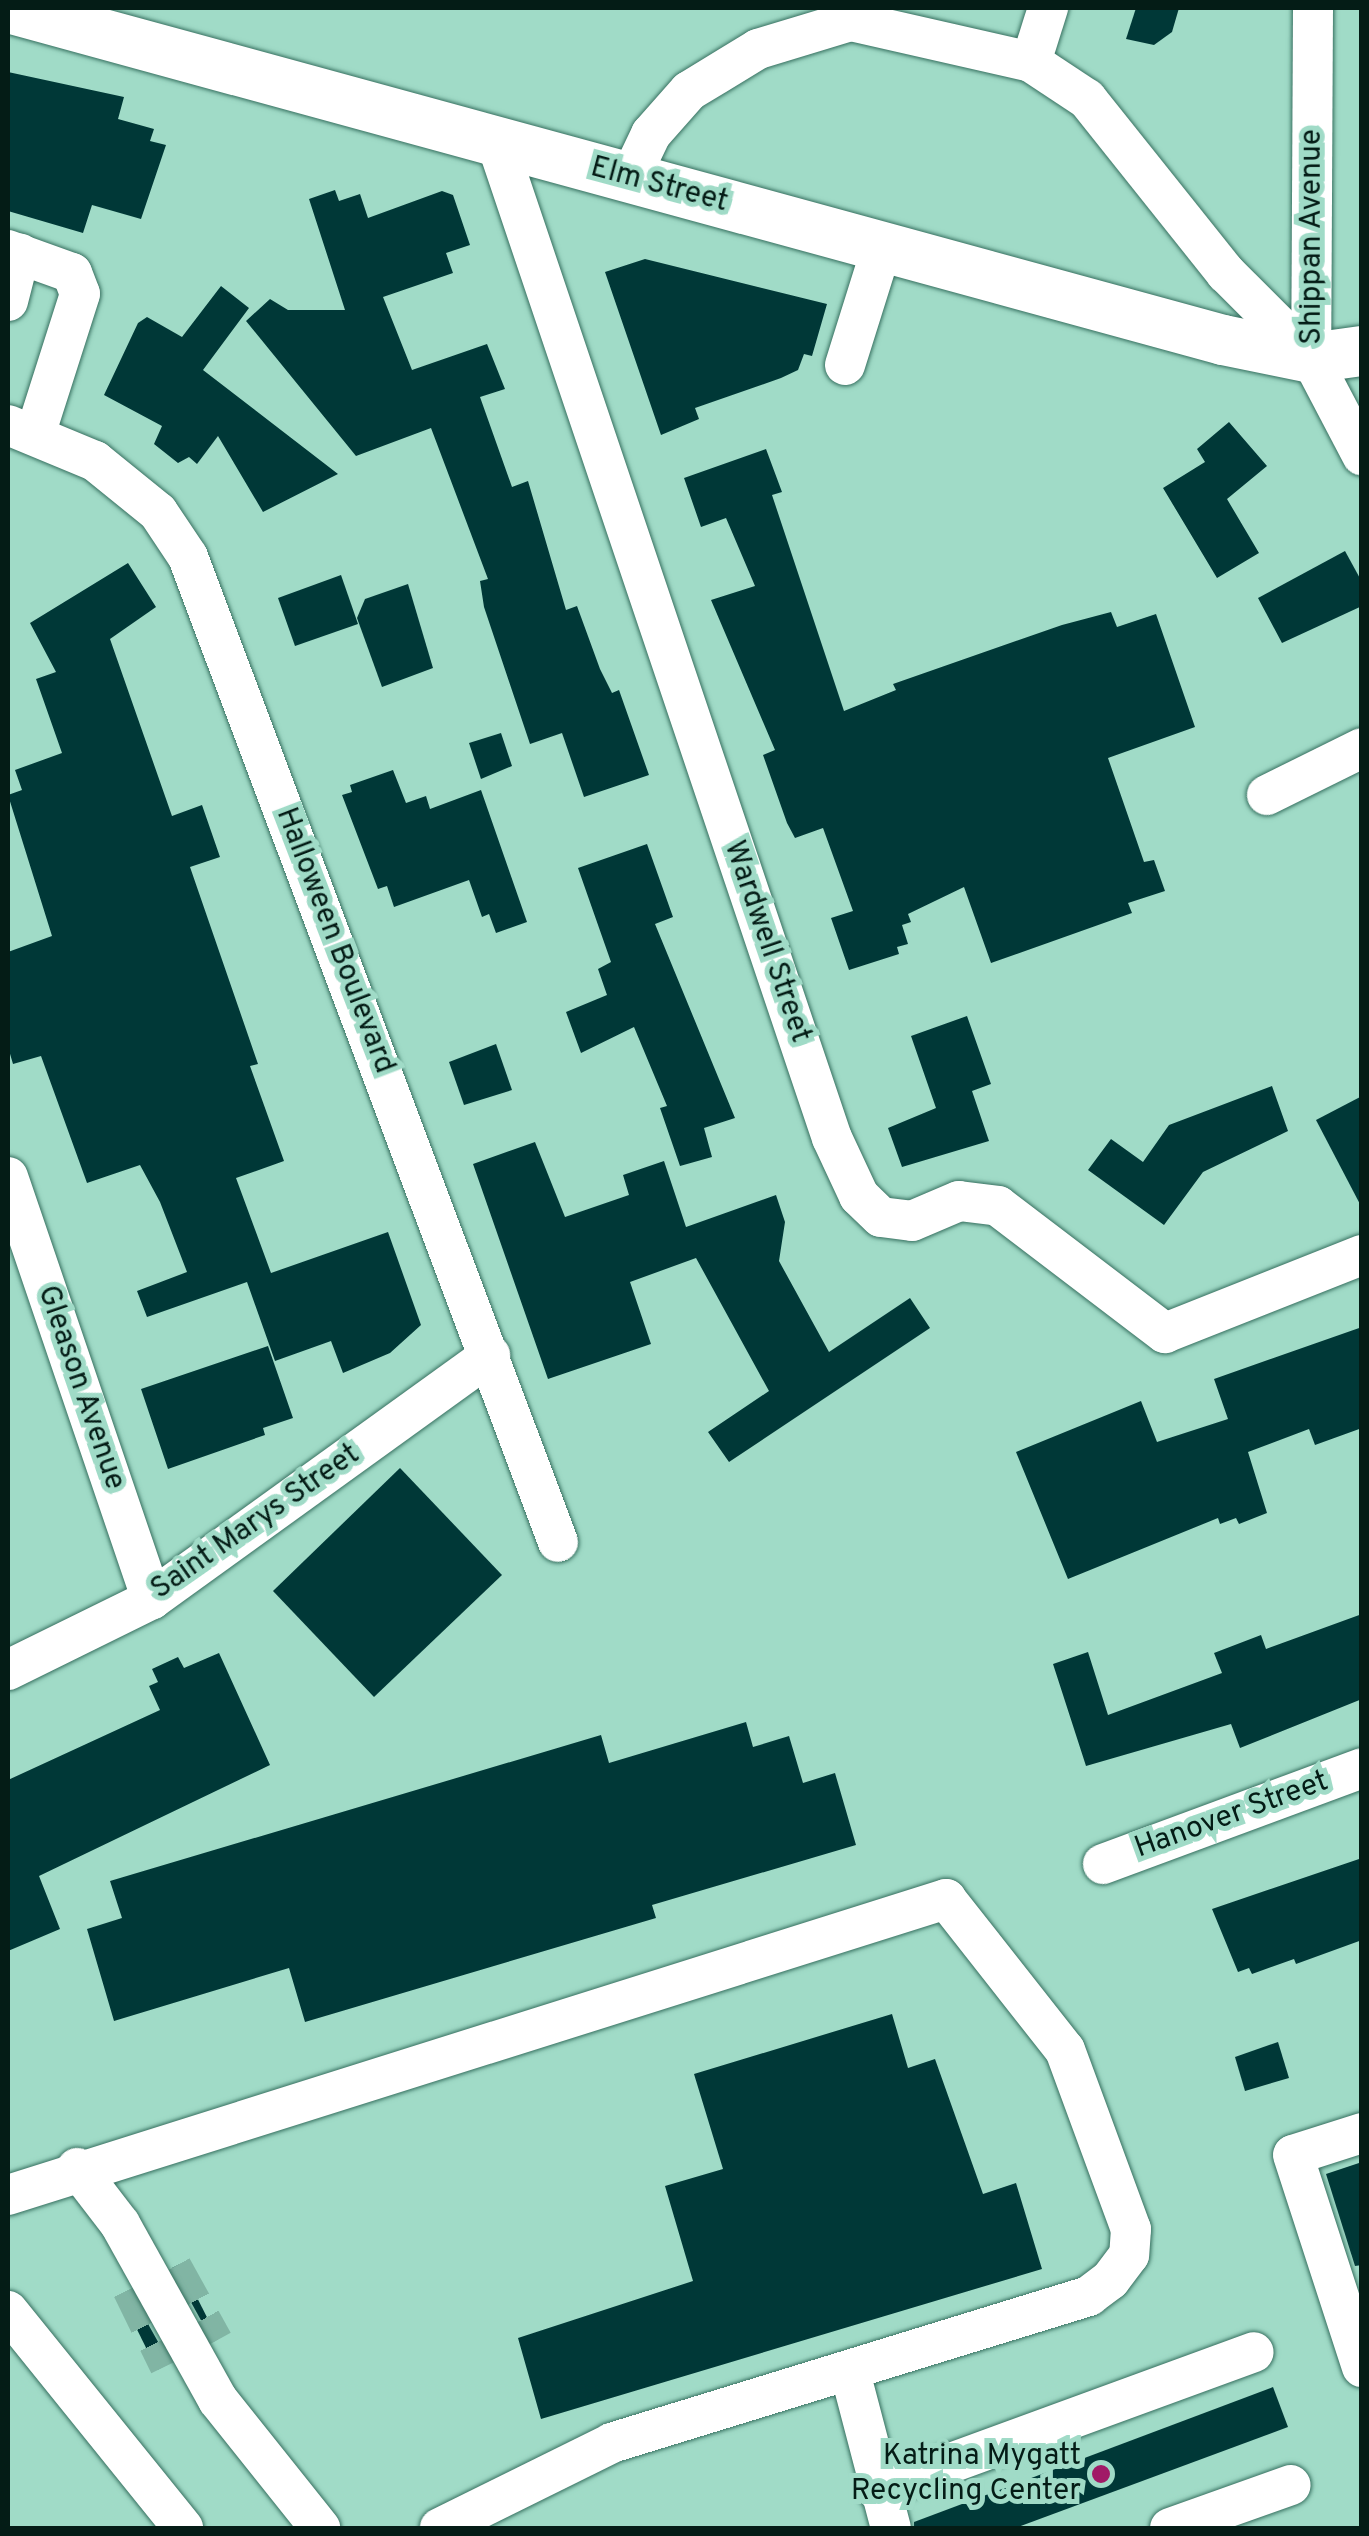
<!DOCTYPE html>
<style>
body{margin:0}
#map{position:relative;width:1369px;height:2536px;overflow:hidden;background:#a0dbc7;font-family:Overpass,sans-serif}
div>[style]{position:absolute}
.building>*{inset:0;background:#003837}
.minor-tunnel>*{height:40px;margin-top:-20px;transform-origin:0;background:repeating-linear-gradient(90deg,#81b5a4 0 40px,transparent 0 60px)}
.roads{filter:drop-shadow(0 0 2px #377060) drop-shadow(0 0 2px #377060)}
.minor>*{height:40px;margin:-20px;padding:0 20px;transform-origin:20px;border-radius:20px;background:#fff}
.major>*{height:50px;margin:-25px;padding:0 25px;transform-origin:25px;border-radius:25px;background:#fff}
.dots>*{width:28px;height:28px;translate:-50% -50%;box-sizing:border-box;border:5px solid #a0dbc7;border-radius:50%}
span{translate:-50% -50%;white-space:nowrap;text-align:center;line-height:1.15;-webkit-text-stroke:10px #a0dbc7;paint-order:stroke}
.street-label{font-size:30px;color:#041c16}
.poi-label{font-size:30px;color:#041c16}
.right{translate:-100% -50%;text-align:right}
.frame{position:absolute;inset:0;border:10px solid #041c16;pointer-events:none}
</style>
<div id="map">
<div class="building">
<div style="clip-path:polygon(1136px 8px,1179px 8px,1172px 32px,1154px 45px,1126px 39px)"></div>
<div style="clip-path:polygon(8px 72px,124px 97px,118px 119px,154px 129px,150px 141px,166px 145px,141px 219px,92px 205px,83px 233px,8px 211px)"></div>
<div style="clip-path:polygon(335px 190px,339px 201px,360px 194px,368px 218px,442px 191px,453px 195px,470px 245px,446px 253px,453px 273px,383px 297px,412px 370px,487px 344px,505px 389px,480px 397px,512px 487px,528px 481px,566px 610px,577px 606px,600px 669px,612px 693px,619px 690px,649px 775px,584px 797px,562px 733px,530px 744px,484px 607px,480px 581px,488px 579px,431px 428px,356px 456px,246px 321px,270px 299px,288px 310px,345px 310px,309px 199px)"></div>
<div style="clip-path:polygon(645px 259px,827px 304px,812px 356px,804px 354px,798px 370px,781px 378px,695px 408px,699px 419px,661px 435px,605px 272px)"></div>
<div style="clip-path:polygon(221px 286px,249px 308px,203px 370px,338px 474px,263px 512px,218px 436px,197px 464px,189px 457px,178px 463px,154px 444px,162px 426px,104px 395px,138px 323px,147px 317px,182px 337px)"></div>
<div style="clip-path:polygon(1229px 422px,1267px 466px,1227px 499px,1259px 553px,1217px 578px,1163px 488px,1205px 462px,1197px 449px)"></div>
<div style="clip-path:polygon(766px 449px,782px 492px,772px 495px,844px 711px,896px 690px,893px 684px,1062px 625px,1111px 612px,1117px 627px,1156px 614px,1195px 727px,1108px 758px,1144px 862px,1154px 860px,1165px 891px,1128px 903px,1132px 913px,991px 963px,964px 887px,908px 914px,911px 922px,902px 925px,908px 944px,897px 947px,899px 954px,849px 970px,831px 918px,853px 911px,823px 828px,795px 838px,787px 823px,763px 755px,775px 750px,711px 600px,755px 586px,726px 518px,701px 527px,684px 478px)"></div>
<div style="clip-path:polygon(1345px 551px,1362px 582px,1362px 606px,1282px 643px,1258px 598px)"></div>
<div style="clip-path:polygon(128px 563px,156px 607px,110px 639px,172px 816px,202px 805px,220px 857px,190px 867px,258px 1064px,250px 1066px,284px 1161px,236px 1178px,271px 1273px,388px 1232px,421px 1325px,390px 1353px,343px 1373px,331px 1341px,275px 1361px,247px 1282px,147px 1317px,137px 1291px,187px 1272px,160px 1202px,140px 1165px,87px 1183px,41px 1056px,13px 1064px,8px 1047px,8px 952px,52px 936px,8px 795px,22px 790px,15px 770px,62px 753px,36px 679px,56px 672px,30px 623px)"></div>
<div style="clip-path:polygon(341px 575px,358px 624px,295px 646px,278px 598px)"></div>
<div style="clip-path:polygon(408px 584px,433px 668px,382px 687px,357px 618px,365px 599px)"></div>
<div style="clip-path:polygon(501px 733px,512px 766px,481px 779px,469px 743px)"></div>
<div style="clip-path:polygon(393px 770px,406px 803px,426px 796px,430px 809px,481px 790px,527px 922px,496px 933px,489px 914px,482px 917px,469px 880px,394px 907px,387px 886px,378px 889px,342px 795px,352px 792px,350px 785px)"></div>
<div style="clip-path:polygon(647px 844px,673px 917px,655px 924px,735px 1118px,704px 1128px,712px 1157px,680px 1166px,660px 1108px,667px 1106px,634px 1027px,581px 1053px,566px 1012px,607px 995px,598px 969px,611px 962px,578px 868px)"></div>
<div style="clip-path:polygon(967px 1016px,991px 1084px,972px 1091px,989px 1141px,902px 1167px,888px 1128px,936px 1108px,911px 1036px)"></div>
<div style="clip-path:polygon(496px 1044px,512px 1090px,464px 1105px,449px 1062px)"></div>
<div style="clip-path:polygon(1272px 1086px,1288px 1131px,1203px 1172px,1164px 1225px,1088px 1170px,1111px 1139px,1143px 1162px,1169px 1125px)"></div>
<div style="clip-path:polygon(1362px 1096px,1362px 1208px,1316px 1120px)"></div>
<div style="clip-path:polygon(535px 1142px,565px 1217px,629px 1195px,623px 1175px,664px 1161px,686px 1227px,776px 1195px,785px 1222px,779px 1261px,829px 1352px,910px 1298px,930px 1328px,729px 1462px,708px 1432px,769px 1391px,696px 1258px,630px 1282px,651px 1344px,548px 1379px,473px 1164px)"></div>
<div style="clip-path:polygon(1362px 1327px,1362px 1428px,1315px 1445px,1309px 1429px,1248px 1452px,1267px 1513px,1239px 1524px,1236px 1518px,1220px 1524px,1218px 1518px,1068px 1579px,1016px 1452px,1141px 1401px,1157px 1442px,1228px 1419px,1214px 1379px)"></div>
<div style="clip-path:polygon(268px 1346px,293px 1418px,263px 1428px,265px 1435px,168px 1469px,141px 1389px)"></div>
<div style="clip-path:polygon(400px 1468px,502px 1575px,374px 1697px,273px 1591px)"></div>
<div style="clip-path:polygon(1362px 1614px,1362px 1699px,1240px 1748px,1231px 1724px,1086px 1766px,1053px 1664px,1088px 1652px,1108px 1715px,1222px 1673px,1214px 1653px,1261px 1635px,1266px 1649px)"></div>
<div style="clip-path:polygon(219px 1653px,270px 1765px,39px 1876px,60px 1929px,8px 1951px,8px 1780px,160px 1710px,149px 1686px,158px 1682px,152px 1669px,178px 1657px,184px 1668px)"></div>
<div style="clip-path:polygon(746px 1722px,753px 1747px,789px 1736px,803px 1783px,835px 1773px,856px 1845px,652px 1905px,656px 1918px,305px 2022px,289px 1968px,114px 2021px,87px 1929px,122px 1918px,110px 1881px,601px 1735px,609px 1763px)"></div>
<div style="clip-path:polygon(1362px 1858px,1362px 1940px,1296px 1964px,1294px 1959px,1252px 1974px,1249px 1968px,1238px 1972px,1212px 1909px)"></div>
<div style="clip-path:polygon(892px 2014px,908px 2068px,935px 2059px,983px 2194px,1016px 2183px,1042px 2269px,541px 2419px,518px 2338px,693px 2281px,665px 2186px,723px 2169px,694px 2074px)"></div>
<div style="clip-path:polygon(1278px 2042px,1289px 2078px,1245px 2091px,1235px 2057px)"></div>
<div style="clip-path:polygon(1362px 2162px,1362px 2265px,1355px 2266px,1326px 2174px)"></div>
<div style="clip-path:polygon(180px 2264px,218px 2339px,213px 2342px,172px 2268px)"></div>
<div style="clip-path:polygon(129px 2290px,170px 2363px,157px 2370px,120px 2295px)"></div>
<div style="clip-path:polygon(1273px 2387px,1288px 2427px,1015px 2528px,914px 2528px,914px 2522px)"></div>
</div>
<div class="minor-tunnel">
<div style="left:172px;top:2268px;width:85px;rotate:61deg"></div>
<div style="left:132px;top:2288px;width:85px;rotate:64deg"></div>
</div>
<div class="roads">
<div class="minor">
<div style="left:1313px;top:8px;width:350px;rotate:90.3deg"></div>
<div style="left:1311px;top:358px;width:110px;rotate:62.3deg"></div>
<div style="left:1031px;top:62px;width:57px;rotate:-72.5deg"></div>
<div style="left:496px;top:141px;width:1052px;rotate:71.38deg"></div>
<div style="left:832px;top:1138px;width:64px;rotate:65deg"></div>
<div style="left:859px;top:1196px;width:30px;rotate:44deg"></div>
<div style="left:881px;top:1217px;width:31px;rotate:7deg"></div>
<div style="left:912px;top:1221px;width:51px;rotate:-23.1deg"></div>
<div style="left:959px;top:1201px;width:39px;rotate:7deg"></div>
<div style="left:998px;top:1206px;width:210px;rotate:37.3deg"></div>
<div style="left:1165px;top:1333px;width:212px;rotate:-21.6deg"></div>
<div style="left:630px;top:178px;width:49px;rotate:-64.5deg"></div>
<div style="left:651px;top:134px;width:57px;rotate:-48.5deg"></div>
<div style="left:689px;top:91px;width:81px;rotate:-31.3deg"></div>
<div style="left:758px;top:49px;width:97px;rotate:-16.8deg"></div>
<div style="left:851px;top:21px;width:185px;rotate:12.8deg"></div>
<div style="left:1031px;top:62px;width:67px;rotate:33.5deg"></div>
<div style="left:1087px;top:99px;width:223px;rotate:51.4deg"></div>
<div style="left:1226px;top:273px;width:120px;rotate:45deg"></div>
<div style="left:8px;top:250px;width:68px;rotate:19.8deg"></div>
<div style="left:72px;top:273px;width:22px;rotate:69deg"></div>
<div style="left:80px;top:294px;width:148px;rotate:107.7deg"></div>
<div style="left:8px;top:301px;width:49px;rotate:-75.7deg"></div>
<div style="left:845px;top:365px;width:124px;rotate:-72.6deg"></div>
<div style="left:8px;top:425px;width:94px;rotate:22.5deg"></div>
<div style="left:95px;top:461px;width:81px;rotate:39deg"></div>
<div style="left:158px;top:512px;width:54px;rotate:56.3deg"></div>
<div style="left:188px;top:557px;width:1052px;rotate:69.41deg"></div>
<div style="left:1267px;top:795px;width:106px;rotate:-26.3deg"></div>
<div style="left:8px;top:1177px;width:446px;rotate:71.2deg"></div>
<div style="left:8px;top:1670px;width:161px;rotate:-26.2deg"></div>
<div style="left:152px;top:1599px;width:417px;rotate:-35.8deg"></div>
<div style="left:1103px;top:1864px;width:276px;rotate:-20.3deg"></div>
<div style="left:1362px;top:2133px;width:72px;rotate:162.3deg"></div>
<div style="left:1293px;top:2155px;width:223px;rotate:72deg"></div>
<div style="left:77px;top:2168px;width:71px;rotate:52.5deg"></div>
<div style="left:120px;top:2224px;width:201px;rotate:60.9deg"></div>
<div style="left:218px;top:2400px;width:164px;rotate:51.4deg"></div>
<div style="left:8px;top:2195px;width:984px;rotate:-17.51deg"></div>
<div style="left:946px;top:1899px;width:192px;rotate:51.8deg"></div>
<div style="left:1065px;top:2050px;width:191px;rotate:69.8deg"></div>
<div style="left:1131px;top:2229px;width:26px;rotate:94deg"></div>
<div style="left:1129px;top:2255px;width:31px;rotate:127deg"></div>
<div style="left:1110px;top:2280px;width:26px;rotate:143deg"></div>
<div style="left:1089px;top:2296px;width:499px;rotate:162.9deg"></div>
<div style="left:612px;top:2443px;width:192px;rotate:153.7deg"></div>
<div style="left:8px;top:2311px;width:279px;rotate:51.1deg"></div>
<div style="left:850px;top:2372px;width:161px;rotate:75.3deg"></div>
<div style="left:877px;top:2490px;width:401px;rotate:-20.1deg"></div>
<div style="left:1170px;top:2528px;width:128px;rotate:-19.6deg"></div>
</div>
<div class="major">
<div style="left:8px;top:8px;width:1260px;rotate:15.28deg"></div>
<div style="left:1223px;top:340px;width:90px;rotate:11.6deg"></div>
<div style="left:1311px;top:358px;width:51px;rotate:-7.8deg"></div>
</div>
</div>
<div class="dots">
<div style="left:1101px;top:2474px;background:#a11a67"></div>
</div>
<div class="street-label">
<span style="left:659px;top:186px;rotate:15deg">Elm Street</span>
<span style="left:1313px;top:237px;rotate:-90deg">Shippan Avenue</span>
<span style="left:334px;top:941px;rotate:69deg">Halloween Boulevard</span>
<span style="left:766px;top:942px;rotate:71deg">Wardwell Street</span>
<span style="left:80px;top:1388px;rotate:71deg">Gleason Avenue</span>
<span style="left:256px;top:1523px;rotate:-35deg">Saint Marys Street</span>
<span style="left:1232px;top:1816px;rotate:-20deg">Hanover Street</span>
</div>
<div class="poi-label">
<span class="right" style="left:1081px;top:2474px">Katrina Mygatt<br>Recycling Center</span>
</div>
<div class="frame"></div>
</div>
